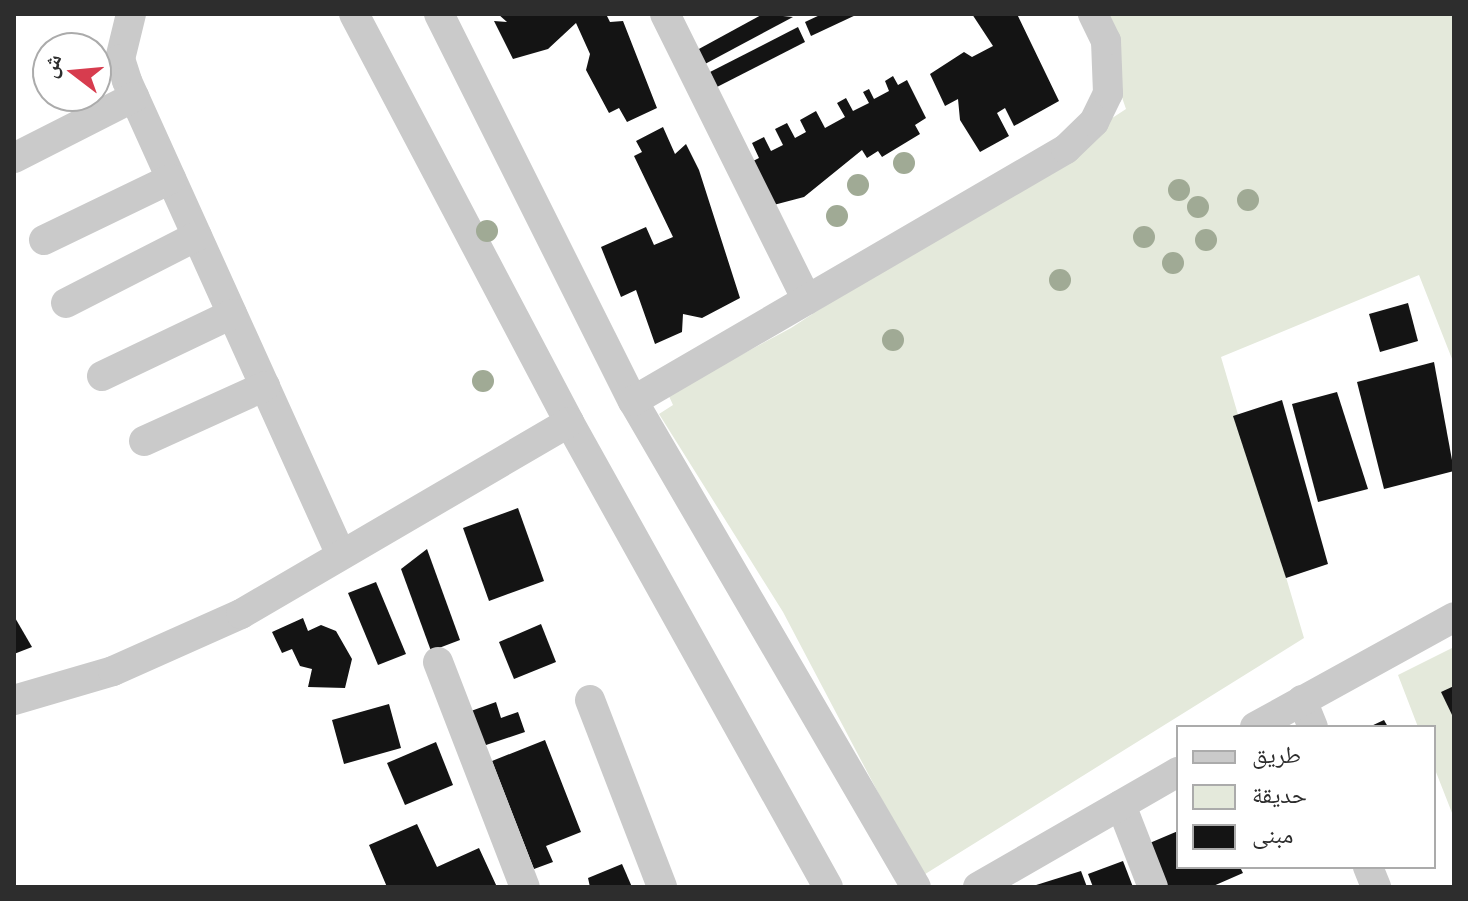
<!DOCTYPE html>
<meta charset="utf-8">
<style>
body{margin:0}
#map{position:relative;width:1468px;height:901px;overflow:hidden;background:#fff;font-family:"Archivo Narrow","Noto Naskh Arabic",sans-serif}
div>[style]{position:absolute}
.green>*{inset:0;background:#e4e9db}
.building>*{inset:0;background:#141414}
.minor>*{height:30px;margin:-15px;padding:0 15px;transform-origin:15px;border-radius:15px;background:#cacaca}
.trees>*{width:22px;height:22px;margin:-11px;border-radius:50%;background:#a0aa95}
span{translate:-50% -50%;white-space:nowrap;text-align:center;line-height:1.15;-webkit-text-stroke:8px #fff;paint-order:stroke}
.frame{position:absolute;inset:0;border:16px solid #2d2d2d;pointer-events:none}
.legend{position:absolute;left:1176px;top:725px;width:260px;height:144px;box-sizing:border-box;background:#fff;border:2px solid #ababab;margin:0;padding:10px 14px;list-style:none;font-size:24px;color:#2d2d2d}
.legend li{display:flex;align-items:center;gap:16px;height:40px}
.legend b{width:40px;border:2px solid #ababab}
.north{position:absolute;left:32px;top:32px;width:80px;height:80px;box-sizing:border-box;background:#fff;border:2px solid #ababab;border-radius:50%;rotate:286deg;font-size:22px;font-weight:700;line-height:32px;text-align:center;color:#2d2d2d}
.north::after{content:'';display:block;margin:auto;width:28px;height:36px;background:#d73c4e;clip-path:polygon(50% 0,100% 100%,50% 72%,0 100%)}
</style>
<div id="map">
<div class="green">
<div style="clip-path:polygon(1093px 14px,1454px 14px,1454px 364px,1419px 275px,1221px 357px,1304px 638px,922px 876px,783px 612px,659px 414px,673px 405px,668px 394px,791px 328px,1126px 109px)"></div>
<div style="clip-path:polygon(1454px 647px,1454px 818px,1434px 767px,1434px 727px,1418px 727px,1398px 675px)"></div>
</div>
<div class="building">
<div style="clip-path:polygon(498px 14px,606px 14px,610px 22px,623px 21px,657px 108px,627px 122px,619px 108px,609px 113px,586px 70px,590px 54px,576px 23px,548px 49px,513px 59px,494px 21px,507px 22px)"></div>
<div style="clip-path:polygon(763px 14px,793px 17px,705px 64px,697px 50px)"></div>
<div style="clip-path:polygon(822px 14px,858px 14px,811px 36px,805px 22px)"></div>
<div style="clip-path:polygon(972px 14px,1017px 14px,1059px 101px,1014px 126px,1005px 108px,997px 113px,1009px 136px,980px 152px,960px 120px,958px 99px,945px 106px,930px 74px,964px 52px,972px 57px,993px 46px)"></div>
<div style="clip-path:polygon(798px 27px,805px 42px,717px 87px,710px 72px)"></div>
<div style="clip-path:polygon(893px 76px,898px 85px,907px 80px,926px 118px,915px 125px,920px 134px,882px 157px,878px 151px,867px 158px,862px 150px,804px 197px,766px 207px,745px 165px,759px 158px,752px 143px,764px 137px,771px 151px,783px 145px,775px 129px,787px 123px,795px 138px,806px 132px,800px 120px,816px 111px,825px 128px,845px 117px,837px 103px,846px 98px,853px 111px,869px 103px,863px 92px,869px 89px,874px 99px,889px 91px,885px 81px)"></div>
<div style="clip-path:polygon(663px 127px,675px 154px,686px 144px,699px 170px,740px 298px,702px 318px,683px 314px,682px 332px,655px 344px,636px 290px,621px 297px,601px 247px,646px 227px,654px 245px,673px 237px,634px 156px,642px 152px,636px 141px)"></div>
<div style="clip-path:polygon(1408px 303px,1418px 341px,1380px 352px,1369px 314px)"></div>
<div style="clip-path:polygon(1434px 362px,1454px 471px,1384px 489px,1357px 382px)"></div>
<div style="clip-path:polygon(1337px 392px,1368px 489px,1318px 502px,1292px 404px)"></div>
<div style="clip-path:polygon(1282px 400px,1328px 564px,1286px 578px,1233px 416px)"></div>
<div style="clip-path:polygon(518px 508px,544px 581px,489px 601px,463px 528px)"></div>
<div style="clip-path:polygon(427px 549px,460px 640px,431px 651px,401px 569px)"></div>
<div style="clip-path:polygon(376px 582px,406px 654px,378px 665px,348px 593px)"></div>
<div style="clip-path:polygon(14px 616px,32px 647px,14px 654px)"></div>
<div style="clip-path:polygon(303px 618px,308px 631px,321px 625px,336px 631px,352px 659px,345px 688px,308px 687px,312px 669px,300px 666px,292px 649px,282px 653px,272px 632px)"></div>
<div style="clip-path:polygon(541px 624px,556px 662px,514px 679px,499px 642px)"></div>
<div style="clip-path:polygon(1454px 686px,1454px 719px,1441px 692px)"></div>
<div style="clip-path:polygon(496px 702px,501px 718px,518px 712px,525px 732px,483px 746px,471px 711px)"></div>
<div style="clip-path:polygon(389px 704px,401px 748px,344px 764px,332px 720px)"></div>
<div style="clip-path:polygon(1384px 720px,1388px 727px,1369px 727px)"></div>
<div style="clip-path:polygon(545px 740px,581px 832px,546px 846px,553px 862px,534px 869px,492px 761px)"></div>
<div style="clip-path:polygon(436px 742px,453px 785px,405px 805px,387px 763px)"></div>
<div style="clip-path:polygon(417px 824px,437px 867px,479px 848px,497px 887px,387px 887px,369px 845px)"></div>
<div style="clip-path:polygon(1178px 831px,1178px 867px,1240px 867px,1243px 873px,1211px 887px,1162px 887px,1145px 845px)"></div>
<div style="clip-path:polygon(1123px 861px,1133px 887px,1093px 887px,1088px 874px)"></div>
<div style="clip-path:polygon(622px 864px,632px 887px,590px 887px,588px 878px)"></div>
<div style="clip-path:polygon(1081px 871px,1087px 887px,1033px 887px,1033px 886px)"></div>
</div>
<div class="minor">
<div style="left:131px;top:14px;width:46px;rotate:103.7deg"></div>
<div style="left:120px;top:59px;width:23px;rotate:72deg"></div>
<div style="left:127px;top:81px;width:520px;rotate:65.7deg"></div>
<div style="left:354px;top:14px;width:461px;rotate:62.2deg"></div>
<div style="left:569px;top:422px;width:532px;rotate:60.88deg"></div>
<div style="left:439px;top:14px;width:433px;rotate:63.4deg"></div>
<div style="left:633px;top:401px;width:562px;rotate:59.79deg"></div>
<div style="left:665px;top:14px;width:319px;rotate:63.6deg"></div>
<div style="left:14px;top:158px;width:135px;rotate:-26.9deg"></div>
<div style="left:44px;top:240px;width:141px;rotate:-25.7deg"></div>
<div style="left:66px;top:303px;width:147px;rotate:-27.1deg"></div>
<div style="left:102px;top:376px;width:144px;rotate:-25.5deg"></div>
<div style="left:633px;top:401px;width:501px;rotate:-30.2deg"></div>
<div style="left:1066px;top:149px;width:39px;rotate:-44deg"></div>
<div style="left:1094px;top:122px;width:32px;rotate:-64deg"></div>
<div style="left:1108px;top:93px;width:52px;rotate:-92.2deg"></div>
<div style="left:1106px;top:41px;width:30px;rotate:-116deg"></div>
<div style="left:144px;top:441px;width:133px;rotate:-24.4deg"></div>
<div style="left:438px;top:662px;width:241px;rotate:68.9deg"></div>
<div style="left:14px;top:700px;width:103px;rotate:-16.3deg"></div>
<div style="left:113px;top:671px;width:140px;rotate:-24deg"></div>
<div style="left:241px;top:614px;width:380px;rotate:-30.3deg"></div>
<div style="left:590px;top:700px;width:200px;rotate:68.9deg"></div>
<div style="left:1302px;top:700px;width:29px;rotate:68deg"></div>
<div style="left:1255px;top:727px;width:227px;rotate:-28.9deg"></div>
<div style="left:1121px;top:805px;width:88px;rotate:68.7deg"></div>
<div style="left:1368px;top:867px;width:22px;rotate:68deg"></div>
<div style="left:978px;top:887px;width:231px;rotate:-29.9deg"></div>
</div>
<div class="trees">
<div style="left:904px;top:163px"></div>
<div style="left:858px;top:185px"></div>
<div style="left:1179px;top:190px"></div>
<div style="left:1248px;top:200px"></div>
<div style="left:1198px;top:207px"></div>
<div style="left:837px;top:216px"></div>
<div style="left:487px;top:231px"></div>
<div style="left:1144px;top:237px"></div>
<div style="left:1206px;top:240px"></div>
<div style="left:1173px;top:263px"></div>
<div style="left:1060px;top:280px"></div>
<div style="left:893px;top:340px"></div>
<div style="left:483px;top:381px"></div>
</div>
<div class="frame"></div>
<ul class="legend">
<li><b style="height:10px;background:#cacaca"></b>طريق</li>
<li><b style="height:22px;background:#e4e9db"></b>حديقة</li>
<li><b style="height:22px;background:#141414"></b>مبنى</li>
</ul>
<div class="north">ش</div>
</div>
